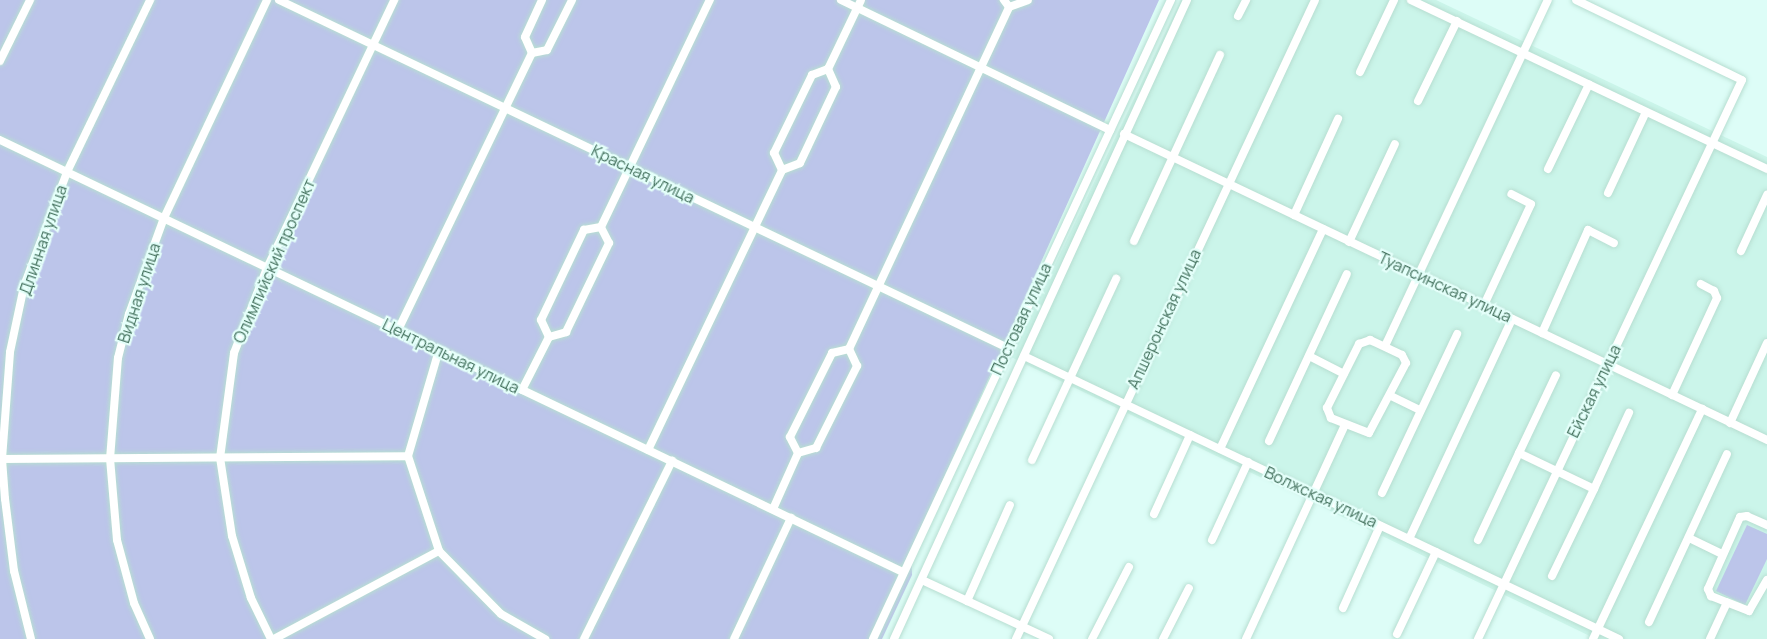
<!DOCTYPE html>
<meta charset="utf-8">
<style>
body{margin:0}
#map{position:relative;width:1767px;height:639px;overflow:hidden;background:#ddfdf7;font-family:Manrope,sans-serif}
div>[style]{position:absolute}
.residential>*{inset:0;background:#cbf5ea}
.green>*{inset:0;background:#bcc5ea}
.roads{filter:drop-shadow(0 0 2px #b7ded1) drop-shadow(0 0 2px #b7ded1)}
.minor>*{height:8px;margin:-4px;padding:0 4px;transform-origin:4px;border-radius:4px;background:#fff}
span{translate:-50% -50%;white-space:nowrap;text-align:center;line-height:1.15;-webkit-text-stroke:4.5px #e4fffa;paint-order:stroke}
.street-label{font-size:16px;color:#45735f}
</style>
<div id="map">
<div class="residential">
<div style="clip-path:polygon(1181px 0,1436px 0,1767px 157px,1767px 639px,1596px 639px,1011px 357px)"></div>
</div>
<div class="green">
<div style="clip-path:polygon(0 0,1159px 0,911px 551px,912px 575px,882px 639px,0 639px)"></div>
<div style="clip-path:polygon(1747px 525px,1767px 534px,1767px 559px,1745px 605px,1716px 591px)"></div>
</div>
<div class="roads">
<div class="minor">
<div style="left:279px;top:0;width:808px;rotate:25.52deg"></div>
<div style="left:841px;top:0;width:299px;rotate:25.8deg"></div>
<div style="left:1411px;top:0;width:394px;rotate:25.4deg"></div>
<div style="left:1009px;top:7px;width:20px;rotate:-20deg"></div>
<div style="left:1238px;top:16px;width:18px;rotate:-63deg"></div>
<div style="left:532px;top:53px;width:15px;rotate:-11deg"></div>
<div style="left:547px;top:50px;width:56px;rotate:-63.4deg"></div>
<div style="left:0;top:61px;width:68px;rotate:-63.8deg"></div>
<div style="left:1360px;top:72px;width:80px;rotate:-64.7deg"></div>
<div style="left:1418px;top:101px;width:89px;rotate:-64deg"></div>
<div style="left:1124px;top:134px;width:712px;rotate:25.45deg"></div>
<div style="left:0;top:140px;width:1001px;rotate:25.57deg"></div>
<div style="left:1548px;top:169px;width:94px;rotate:-64.2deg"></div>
<div style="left:782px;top:170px;width:19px;rotate:-115deg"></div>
<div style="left:774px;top:153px;width:87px;rotate:-64deg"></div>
<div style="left:812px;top:75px;width:17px;rotate:-21deg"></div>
<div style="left:1608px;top:193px;width:89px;rotate:-64.9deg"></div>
<div style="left:1294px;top:215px;width:106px;rotate:-65.4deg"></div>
<div style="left:1134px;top:241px;width:205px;rotate:-65.2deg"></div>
<div style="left:1349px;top:242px;width:108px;rotate:-64.9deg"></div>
<div style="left:1741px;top:251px;width:62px;rotate:-65.1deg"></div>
<div style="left:1484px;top:305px;width:111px;rotate:-65deg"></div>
<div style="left:1531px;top:204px;width:22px;rotate:-153deg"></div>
<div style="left:398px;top:330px;width:308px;rotate:-64.2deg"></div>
<div style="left:532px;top:53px;width:17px;rotate:-114deg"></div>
<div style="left:525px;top:37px;width:41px;rotate:-65.3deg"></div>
<div style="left:1542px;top:333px;width:113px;rotate:-65.9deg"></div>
<div style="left:1588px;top:230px;width:29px;rotate:27deg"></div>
<div style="left:549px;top:337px;width:18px;rotate:-16deg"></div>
<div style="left:566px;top:332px;width:99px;rotate:-64.2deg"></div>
<div style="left:609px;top:243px;width:18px;rotate:-117deg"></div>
<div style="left:1370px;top:340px;width:35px;rotate:25deg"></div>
<div style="left:1402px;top:355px;width:9px;rotate:63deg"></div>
<div style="left:1406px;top:363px;width:79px;rotate:117.9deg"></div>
<div style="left:1369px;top:433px;width:41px;rotate:-158.5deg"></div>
<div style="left:1331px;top:418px;width:11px;rotate:-112deg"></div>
<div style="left:1327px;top:408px;width:72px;rotate:-63.4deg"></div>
<div style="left:1359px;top:344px;width:12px;rotate:-20deg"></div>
<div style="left:1385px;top:346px;width:382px;rotate:-64.8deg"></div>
<div style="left:439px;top:350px;width:110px;rotate:106.3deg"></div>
<div style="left:408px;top:456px;width:100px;rotate:71.9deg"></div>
<div style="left:439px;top:551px;width:88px;rotate:45.5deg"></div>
<div style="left:501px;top:614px;width:51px;rotate:29.6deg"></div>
<div style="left:1024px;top:356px;width:659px;rotate:25.44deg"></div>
<div style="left:1309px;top:356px;width:39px;rotate:27deg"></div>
<div style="left:522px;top:390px;width:59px;rotate:-63deg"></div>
<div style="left:549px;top:337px;width:19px;rotate:-115deg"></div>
<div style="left:541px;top:320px;width:100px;rotate:-64.5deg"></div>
<div style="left:584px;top:230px;width:17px;rotate:-10deg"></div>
<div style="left:601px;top:227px;width:252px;rotate:-64.4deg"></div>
<div style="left:1672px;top:395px;width:107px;rotate:-65.1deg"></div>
<div style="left:1717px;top:298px;width:8px;rotate:-113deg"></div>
<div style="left:1714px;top:291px;width:15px;rotate:-152deg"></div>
<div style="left:1391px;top:396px;width:32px;rotate:26deg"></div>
<div style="left:1730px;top:423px;width:88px;rotate:-65.2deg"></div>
<div style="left:1269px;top:441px;width:184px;rotate:-65deg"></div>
<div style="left:1220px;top:449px;width:243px;rotate:-64.9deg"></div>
<div style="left:648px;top:450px;width:310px;rotate:-64.4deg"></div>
<div style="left:782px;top:170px;width:19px;rotate:-21deg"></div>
<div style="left:800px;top:163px;width:84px;rotate:-64.7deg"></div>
<div style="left:836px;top:87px;width:20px;rotate:-114deg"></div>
<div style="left:828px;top:69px;width:76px;rotate:-64.4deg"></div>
<div style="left:798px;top:453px;width:18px;rotate:-117deg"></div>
<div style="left:790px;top:437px;width:94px;rotate:-63.4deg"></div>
<div style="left:832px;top:353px;width:17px;rotate:-13deg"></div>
<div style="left:1519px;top:453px;width:86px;rotate:-64.6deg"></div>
<div style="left:0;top:459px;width:408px;rotate:-0.4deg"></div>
<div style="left:1032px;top:460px;width:200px;rotate:-65.1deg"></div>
<div style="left:1382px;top:493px;width:176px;rotate:-64.7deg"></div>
<div style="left:773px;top:509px;width:61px;rotate:-65.9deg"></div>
<div style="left:798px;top:453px;width:19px;rotate:-16deg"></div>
<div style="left:816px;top:448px;width:92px;rotate:-63.4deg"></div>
<div style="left:857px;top:366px;width:19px;rotate:-115deg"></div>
<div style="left:849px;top:349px;width:378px;rotate:-64.9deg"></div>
<div style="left:1009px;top:7px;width:9px;rotate:-126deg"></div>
<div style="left:1154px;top:514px;width:87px;rotate:-65.5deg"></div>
<div style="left:1767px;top:525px;width:22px;rotate:-156deg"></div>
<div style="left:1747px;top:516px;width:7px;rotate:172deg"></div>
<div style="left:1740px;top:517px;width:79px;rotate:114deg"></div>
<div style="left:1708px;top:589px;width:8px;rotate:67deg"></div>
<div style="left:1711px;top:596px;width:41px;rotate:21.5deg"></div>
<div style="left:1749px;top:611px;width:36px;rotate:-60deg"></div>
<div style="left:1689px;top:538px;width:37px;rotate:26deg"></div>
<div style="left:1409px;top:539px;width:243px;rotate:-64.9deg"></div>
<div style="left:1212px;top:540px;width:86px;rotate:-65.2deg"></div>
<div style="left:1478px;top:540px;width:96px;rotate:-64.8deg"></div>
<div style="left:1519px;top:453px;width:83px;rotate:25.6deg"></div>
<div style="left:1594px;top:489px;width:84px;rotate:-65.3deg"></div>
<div style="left:1552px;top:576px;width:97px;rotate:-64.2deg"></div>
<div style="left:922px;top:580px;width:140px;rotate:24.9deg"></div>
<div style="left:967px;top:601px;width:105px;rotate:-65.9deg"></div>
<div style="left:1343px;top:608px;width:90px;rotate:-65.7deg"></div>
<div style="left:1649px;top:622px;width:185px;rotate:-65.1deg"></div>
<div style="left:1397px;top:634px;width:91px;rotate:-64.6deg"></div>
<div style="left:31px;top:639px;width:70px;rotate:-104deg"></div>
<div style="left:14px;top:571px;width:73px;rotate:-97.1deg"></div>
<div style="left:5px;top:499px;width:40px;rotate:-94.3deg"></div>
<div style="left:2px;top:459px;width:107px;rotate:-85.7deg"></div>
<div style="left:10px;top:352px;width:67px;rotate:-78deg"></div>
<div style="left:24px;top:286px;width:122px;rotate:-69.3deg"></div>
<div style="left:67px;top:172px;width:191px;rotate:-64.2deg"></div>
<div style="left:150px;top:639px;width:39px;rotate:-114deg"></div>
<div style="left:134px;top:603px;width:65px;rotate:-105.1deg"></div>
<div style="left:117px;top:540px;width:81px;rotate:-94.9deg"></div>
<div style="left:110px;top:459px;width:101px;rotate:-85.5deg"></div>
<div style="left:118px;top:358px;width:45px;rotate:-76deg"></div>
<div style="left:129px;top:314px;width:102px;rotate:-70deg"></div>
<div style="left:164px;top:218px;width:241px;rotate:-64.7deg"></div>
<div style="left:271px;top:639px;width:46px;rotate:-116deg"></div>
<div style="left:251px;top:598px;width:65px;rotate:-107deg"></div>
<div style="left:232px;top:536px;width:79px;rotate:-98.7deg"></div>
<div style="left:220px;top:458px;width:106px;rotate:-82.4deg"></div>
<div style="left:234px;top:353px;width:91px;rotate:-68.8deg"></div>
<div style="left:267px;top:268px;width:297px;rotate:-64.6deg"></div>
<div style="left:274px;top:639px;width:187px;rotate:-28.1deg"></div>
<div style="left:584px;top:639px;width:199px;rotate:-63.7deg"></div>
<div style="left:734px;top:639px;width:134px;rotate:-64.8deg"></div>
<div style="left:873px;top:639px;width:705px;rotate:-65deg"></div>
<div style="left:894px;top:639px;width:703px;rotate:-65.37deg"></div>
<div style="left:1016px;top:639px;width:705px;rotate:-64.92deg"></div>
<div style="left:1092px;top:639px;width:81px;rotate:-62.8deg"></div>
<div style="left:1163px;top:639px;width:57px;rotate:-63deg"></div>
<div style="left:1246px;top:639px;width:236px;rotate:-65.2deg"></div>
<div style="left:1478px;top:639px;width:618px;rotate:-64.72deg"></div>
<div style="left:1742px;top:80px;width:184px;rotate:-154.3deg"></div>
<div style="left:1593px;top:639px;width:255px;rotate:-64.6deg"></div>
<div style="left:1710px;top:639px;width:40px;rotate:-65deg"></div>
</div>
</div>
<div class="street-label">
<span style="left:643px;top:174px;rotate:26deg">Красная улица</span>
<span style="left:43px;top:240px;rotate:-71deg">Длинная улица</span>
<span style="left:274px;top:261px;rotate:-66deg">Олимпийский проспект</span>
<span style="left:1445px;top:287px;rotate:25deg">Туапсинская улица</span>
<span style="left:139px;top:293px;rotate:-72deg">Видная улица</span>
<span style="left:1021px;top:319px;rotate:-65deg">Постовая улица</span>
<span style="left:1164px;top:319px;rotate:-65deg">Апшеронская улица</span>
<span style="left:451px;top:356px;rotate:26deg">Центральная улица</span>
<span style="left:1594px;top:391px;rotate:-64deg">Ейская улица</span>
<span style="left:1321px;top:497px;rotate:25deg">Волжская улица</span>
</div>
</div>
